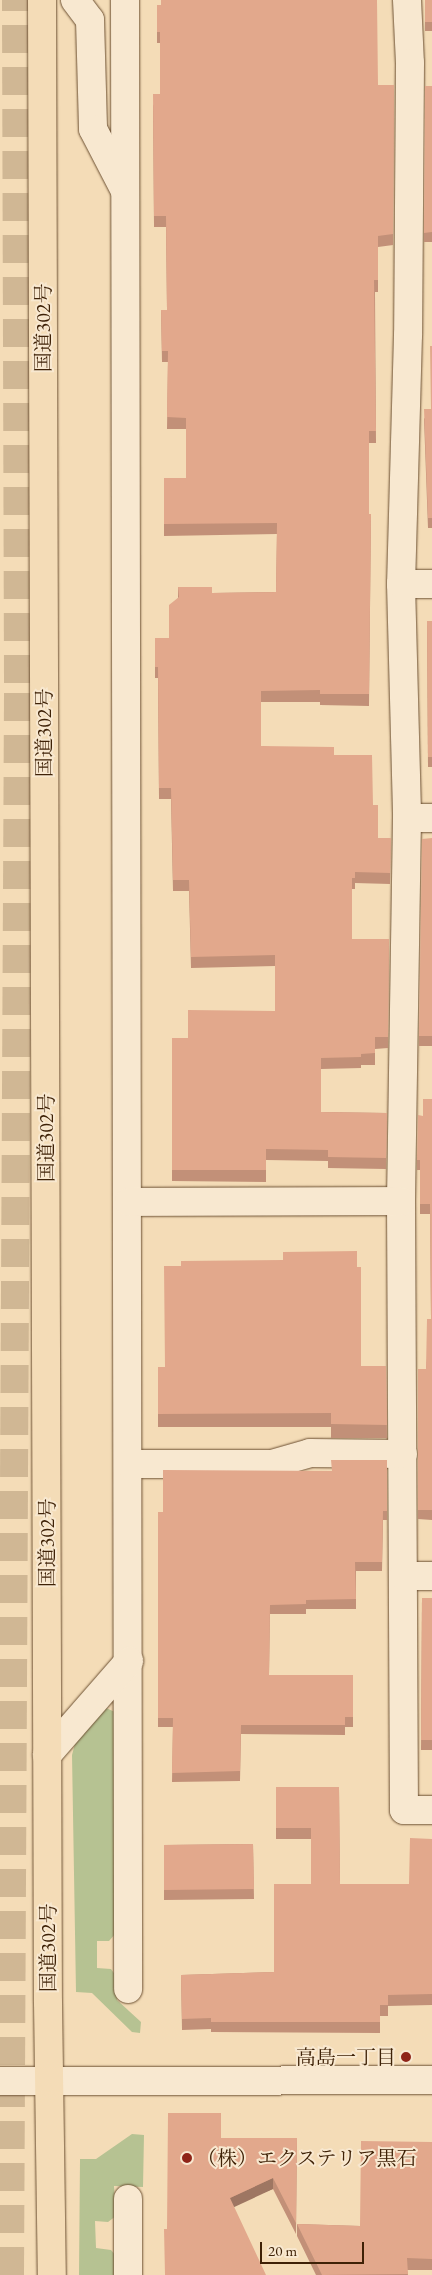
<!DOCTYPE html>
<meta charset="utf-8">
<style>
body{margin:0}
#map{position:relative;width:432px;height:2275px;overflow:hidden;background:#f4dcb7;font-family:"EB Garamond","Noto Serif JP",serif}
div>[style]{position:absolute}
.green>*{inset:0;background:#b6c292}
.highway-tunnel>*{height:28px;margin-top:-14px;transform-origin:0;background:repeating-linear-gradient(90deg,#d0b794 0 28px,transparent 0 42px)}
.roads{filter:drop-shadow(0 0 1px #6c5032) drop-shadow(0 0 1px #6c5032)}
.minor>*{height:28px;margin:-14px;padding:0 14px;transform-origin:14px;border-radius:14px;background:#f8e8d0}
.highway>*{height:28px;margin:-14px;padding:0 14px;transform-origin:14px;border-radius:14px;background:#f4dcb7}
.wall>*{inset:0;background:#c29078}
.shaded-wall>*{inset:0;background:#9e7662}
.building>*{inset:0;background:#e2a88c}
.dots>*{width:14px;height:14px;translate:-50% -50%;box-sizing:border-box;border:2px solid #f8e8d0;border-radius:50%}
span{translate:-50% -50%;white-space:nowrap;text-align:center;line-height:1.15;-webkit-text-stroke:4px #f8e8d0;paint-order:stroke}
.street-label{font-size:20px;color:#3e2106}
.poi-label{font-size:20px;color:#3e2106}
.right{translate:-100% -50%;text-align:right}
.left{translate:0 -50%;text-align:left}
.scale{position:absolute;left:260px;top:2242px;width:104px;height:22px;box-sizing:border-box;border:2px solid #3e2106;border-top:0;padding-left:6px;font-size:15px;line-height:18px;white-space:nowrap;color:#3e2106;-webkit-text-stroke:4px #f8e8d0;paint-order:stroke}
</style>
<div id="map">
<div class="green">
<div style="clip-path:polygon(104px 1707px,117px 1713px,116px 1933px,109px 1941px,97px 1941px,97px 1968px,111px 1969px,116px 1976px,117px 2000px,141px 2022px,140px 2033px,132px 2032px,92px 1993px,76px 1992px,72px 1755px,76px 1740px)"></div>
<div style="clip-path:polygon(132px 2134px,144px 2135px,143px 2187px,114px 2186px,116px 2216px,108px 2222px,95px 2221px,96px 2248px,111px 2250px,117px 2257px,117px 2275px,79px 2275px,80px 2159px,96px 2159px)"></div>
</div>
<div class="highway-tunnel">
<div style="left:10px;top:2275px;width:1592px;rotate:-89.71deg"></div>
<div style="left:18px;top:683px;width:683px;rotate:-90.17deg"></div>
</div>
<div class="roads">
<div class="minor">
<div style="left:75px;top:0;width:25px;rotate:53deg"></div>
<div style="left:90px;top:20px;width:109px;rotate:88.4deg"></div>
<div style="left:93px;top:129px;width:68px;rotate:62.7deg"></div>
<div style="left:125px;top:0;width:1989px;rotate:89.91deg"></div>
<div style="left:407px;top:0;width:63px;rotate:87.3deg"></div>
<div style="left:410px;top:63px;width:272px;rotate:90.4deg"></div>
<div style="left:408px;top:335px;width:249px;rotate:91.6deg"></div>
<div style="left:401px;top:584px;width:234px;rotate:88.5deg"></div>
<div style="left:407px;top:818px;width:383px;rotate:90.9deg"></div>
<div style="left:401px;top:1201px;width:609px;rotate:89.72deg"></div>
<div style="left:404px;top:1810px;width:28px"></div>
<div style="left:401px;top:584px;width:31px"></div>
<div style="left:407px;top:818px;width:25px"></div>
<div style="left:129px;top:1202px;width:272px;rotate:-0.2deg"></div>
<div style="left:129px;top:1464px;width:143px"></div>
<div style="left:272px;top:1464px;width:40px;rotate:-16deg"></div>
<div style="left:310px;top:1453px;width:93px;rotate:0.6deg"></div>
<div style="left:403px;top:1576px;width:29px"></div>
<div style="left:47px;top:1755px;width:125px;rotate:-48.9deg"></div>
<div style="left:0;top:2081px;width:432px;rotate:-0.1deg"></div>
<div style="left:128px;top:2275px;width:76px;rotate:-90deg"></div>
</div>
<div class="highway">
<div style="left:42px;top:0;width:2002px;rotate:89.83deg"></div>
<div style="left:48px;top:2002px;width:273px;rotate:89.2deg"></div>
</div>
</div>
<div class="wall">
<div style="clip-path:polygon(425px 0,432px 0,432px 31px,425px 31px)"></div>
<div style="clip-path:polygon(157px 5px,161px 5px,378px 85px,394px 85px,393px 245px,378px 247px,378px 292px,375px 292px,376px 443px,369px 443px,369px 514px,371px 514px,369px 706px,320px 705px,320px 702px,261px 702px,261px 746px,334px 755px,373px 805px,378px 838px,391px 838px,390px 884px,355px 883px,355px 889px,352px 889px,352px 939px,389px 939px,388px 1048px,375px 1049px,375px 1065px,361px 1065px,361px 1068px,321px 1069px,321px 1112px,387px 1113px,386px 1169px,328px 1168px,328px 1161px,266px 1160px,266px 1182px,172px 1181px,172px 1038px,188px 1038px,275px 1011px,275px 966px,191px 968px,189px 891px,173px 891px,171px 799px,159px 799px,158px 678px,155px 678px,155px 638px,169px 638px,178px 598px,178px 587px,212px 593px,276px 592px,277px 534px,164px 536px,164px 478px,186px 478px,186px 429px,167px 429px,168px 362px,162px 362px,161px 310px,167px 310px,166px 227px,154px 227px,153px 106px,160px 94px,160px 43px,157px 43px)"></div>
<div style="clip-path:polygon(432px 86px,432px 242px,424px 242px,424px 233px)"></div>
<div style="clip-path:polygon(432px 346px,432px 528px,428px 528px,424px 419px,431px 409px)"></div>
<div style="clip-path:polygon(427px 621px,432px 621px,432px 767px,428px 767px)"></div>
<div style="clip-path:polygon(432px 838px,432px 1520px,418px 1519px,418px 1369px,426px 1369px,431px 1319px,430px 1214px,420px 1214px,420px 1170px,417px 1170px,417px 1160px,423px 1116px,432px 1099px,432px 1046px,419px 1046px,419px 1036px)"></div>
<div style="clip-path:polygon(357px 1267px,361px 1366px,386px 1366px,387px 1438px,331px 1438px,331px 1427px,158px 1427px,158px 1367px,165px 1367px)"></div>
<div style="clip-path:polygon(387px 1460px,387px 1520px,383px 1520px,382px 1571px,356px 1571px,356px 1609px,306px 1609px,306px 1614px,270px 1614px,269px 1675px,353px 1675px,353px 1727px,345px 1727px,345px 1735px,241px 1734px,240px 1781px,172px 1782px,173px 1727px,158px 1727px,158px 1512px,163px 1512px,332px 1471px)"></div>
<div style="clip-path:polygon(422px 1598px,432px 1598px,432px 1750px,421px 1750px)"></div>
<div style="clip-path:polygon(276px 1787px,339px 1787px,340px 1884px,409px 1884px,432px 1839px,432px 2005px,388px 2006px,388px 2016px,380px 2016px,380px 2033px,211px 2032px,211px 2029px,182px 2030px,181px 1975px,274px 1972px,311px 1884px,311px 1839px,276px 1839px)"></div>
<div style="clip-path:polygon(253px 1844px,254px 1899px,164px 1900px,164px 1845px)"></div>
<div style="clip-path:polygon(297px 2138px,296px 2234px,273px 2189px,167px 2229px)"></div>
<div style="clip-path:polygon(432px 2142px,432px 2270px,407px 2270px,408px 2275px,316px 2275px,297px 2236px,297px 2224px,360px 2226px)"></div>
</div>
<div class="shaded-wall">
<div style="clip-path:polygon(273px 2178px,273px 2189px,230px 2209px,230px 2198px)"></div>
</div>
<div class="building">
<div style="clip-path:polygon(161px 0,377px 0,378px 85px,394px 85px,393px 234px,378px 236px,378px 280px,374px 280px,376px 431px,369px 431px,369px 514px,371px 514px,369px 694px,320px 694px,320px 690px,261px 691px,261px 746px,334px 747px,334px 755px,372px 755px,373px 805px,378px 805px,378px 838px,391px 838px,390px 873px,355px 872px,355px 878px,352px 878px,352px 939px,389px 939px,388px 1037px,375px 1037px,375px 1053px,361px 1054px,361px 1057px,321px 1058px,321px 1112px,387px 1113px,386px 1158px,328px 1157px,328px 1150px,266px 1149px,266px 1170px,172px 1170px,172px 1038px,188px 1038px,188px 1010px,275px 1011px,275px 955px,191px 957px,189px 880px,173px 880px,171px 788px,159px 788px,158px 667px,155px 667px,155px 638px,169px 638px,169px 605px,179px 597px,178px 587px,212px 587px,212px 593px,276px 592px,277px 523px,164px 524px,164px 478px,186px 478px,186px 418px,167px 417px,168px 351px,162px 351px,161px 310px,167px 310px,166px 216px,154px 216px,153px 94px,160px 94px,160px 32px,157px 32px,157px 5px,161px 5px)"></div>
<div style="clip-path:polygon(425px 0,432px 0,432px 22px,425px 22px)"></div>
<div style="clip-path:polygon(425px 86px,432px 86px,432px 232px,424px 233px)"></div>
<div style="clip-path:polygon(430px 346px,432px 346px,432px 518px,428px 518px,424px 409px,431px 409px)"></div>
<div style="clip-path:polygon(427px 621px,432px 621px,432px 757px,428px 757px)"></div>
<div style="clip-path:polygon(432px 838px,432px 1510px,418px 1510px,418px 1369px,426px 1369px,427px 1319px,431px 1319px,430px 1204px,420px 1204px,420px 1160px,417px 1160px,418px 1115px,423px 1116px,423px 1099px,432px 1099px,432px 1036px,419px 1036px,422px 839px)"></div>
<div style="clip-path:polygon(357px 1251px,357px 1267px,361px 1267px,361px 1366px,386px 1366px,387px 1425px,331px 1424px,331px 1413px,158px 1414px,158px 1367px,165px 1367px,164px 1266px,181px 1266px,181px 1261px,283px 1260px,283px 1252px)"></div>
<div style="clip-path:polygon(331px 1460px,387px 1460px,387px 1511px,383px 1511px,382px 1562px,355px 1562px,356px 1599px,306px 1600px,306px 1604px,270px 1605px,269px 1675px,353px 1675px,353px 1717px,345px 1717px,345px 1725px,241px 1725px,240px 1771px,172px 1773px,173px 1718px,158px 1718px,158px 1512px,163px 1512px,163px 1470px,332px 1471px)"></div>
<div style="clip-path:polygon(422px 1598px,432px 1598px,432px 1740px,421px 1740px)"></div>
<div style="clip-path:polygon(276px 1787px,339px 1787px,340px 1884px,409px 1884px,410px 1838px,432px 1839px,432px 1994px,388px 1995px,388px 2005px,380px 2005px,380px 2022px,211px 2022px,211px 2018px,182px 2019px,181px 1975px,274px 1972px,274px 1884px,311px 1884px,311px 1828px,276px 1828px)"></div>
<div style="clip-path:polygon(253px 1844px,254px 1889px,164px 1890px,164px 1845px)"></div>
<div style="clip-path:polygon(168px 2113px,221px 2113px,221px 2138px,297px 2138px,296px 2223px,273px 2178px,230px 2198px,266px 2275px,165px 2275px,164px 2229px,167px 2229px)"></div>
<div style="clip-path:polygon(361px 2141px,432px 2142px,432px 2259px,407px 2258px,408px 2274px,322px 2275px,297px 2224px,360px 2226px)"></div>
</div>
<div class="dots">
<div style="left:406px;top:2057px;background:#8f2418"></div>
<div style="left:187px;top:2158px;background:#8f2418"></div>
</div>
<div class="street-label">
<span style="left:43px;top:328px;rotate:-90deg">国道302号</span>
<span style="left:44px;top:733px;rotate:-90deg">国道302号</span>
<span style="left:46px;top:1138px;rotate:-90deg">国道302号</span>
<span style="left:47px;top:1543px;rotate:-90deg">国道302号</span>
<span style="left:48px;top:1948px;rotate:-90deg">国道302号</span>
</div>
<div class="poi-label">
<span class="right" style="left:396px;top:2057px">高島一丁目</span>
<span class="left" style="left:197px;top:2158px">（株）エクステリア黒石</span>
</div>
<div class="scale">20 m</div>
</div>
